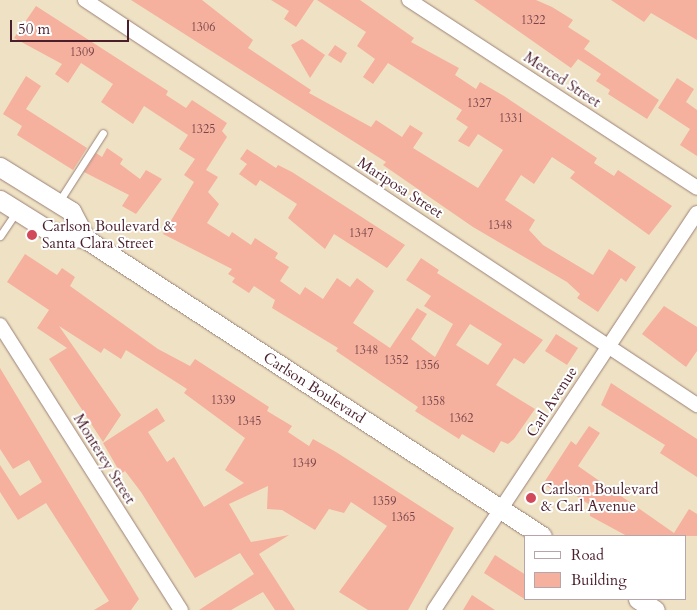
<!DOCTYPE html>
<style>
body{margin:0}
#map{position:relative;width:697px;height:610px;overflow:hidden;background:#efe2c4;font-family:Cardo,serif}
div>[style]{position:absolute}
.building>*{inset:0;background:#f5b09e}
.roads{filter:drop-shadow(0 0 1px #9c8078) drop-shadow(0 0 1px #9c8078)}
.lane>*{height:7px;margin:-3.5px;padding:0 3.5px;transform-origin:3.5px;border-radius:3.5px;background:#fff}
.street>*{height:14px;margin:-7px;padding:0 7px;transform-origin:7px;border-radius:7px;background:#fff}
.secondary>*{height:19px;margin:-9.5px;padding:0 9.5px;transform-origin:9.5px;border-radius:9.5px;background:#fff}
.dots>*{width:14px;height:14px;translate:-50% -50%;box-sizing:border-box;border:2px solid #fff;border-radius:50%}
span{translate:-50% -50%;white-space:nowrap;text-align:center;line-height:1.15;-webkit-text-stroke:4px #fff;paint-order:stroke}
.number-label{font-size:12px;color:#754348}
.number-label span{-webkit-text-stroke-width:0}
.street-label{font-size:15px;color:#4a1f2b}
.poi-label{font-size:15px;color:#4a1f2b}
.left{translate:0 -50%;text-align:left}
.legend{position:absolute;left:524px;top:535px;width:162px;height:65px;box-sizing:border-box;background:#fff;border:1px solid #b7a5aa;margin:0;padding:6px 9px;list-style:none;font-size:15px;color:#4a1f2b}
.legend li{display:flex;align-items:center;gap:10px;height:25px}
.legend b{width:25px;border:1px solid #b7a5aa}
.scale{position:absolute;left:10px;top:20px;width:119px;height:22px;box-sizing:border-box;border:2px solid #4a1f2b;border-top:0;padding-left:6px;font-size:15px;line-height:18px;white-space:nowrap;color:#4a1f2b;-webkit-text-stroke:4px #fff;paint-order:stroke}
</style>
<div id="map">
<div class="building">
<div style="clip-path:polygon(131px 0,202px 0,253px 40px,248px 48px,311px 90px,309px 93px,371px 127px,376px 120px,402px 137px,410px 125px,423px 133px,413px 148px,478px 188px,503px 150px,478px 134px,469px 147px,458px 141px,468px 127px,456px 119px,462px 110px,388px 63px,373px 84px,363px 77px,375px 59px,357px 46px,366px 32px,317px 0,360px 0,414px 38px,411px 42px,459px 68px,455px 75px,476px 89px,480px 82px,504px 96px,597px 158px,594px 163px,614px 176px,618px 170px,672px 206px,649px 235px,570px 178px,575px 172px,552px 157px,534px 184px,521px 175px,505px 200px,535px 220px,529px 230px,543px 245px,593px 275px,609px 249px,636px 267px,626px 282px,621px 278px,598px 312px,577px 298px,580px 294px,567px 282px,473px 227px,383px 165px,386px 162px)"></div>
<div style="clip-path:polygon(271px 0,314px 0,296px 27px,284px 19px,289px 11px)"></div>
<div style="clip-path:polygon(474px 0,536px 0,552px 7px,573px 20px,568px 27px,590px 41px,584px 49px,659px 100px,647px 119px,608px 94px,610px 90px,596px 81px,601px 74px,578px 59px,571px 68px)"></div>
<div style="clip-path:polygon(611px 0,697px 0,697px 40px,651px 13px,644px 22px)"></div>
<div style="clip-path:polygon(evenodd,36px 6px,168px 91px,166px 95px,186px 108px,192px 100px,227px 123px,222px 131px,227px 137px,206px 170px,218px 177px,208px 192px,219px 204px,207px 223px,229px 237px,232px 232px,251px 245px,255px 238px,278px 253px,275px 258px,289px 267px,280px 281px,300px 295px,305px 287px,323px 299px,337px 278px,350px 287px,357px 278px,374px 291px,353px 323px,390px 348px,417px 308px,427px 314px,411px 339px,435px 357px,453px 324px,424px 306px,431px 296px,406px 280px,421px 258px,439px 270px,437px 273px,543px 340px,524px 364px,514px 358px,496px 385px,535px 409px,514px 439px,508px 444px,501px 441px,494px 453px,462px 434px,459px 439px,415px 411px,418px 407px,336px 351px,338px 348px,272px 308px,275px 300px,254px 286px,249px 293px,232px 282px,235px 278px,228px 274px,232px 269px,163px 234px,194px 182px,184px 175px,195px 159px,179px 149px,188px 135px,144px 106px,133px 124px,101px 102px,113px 84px,81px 63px,68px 83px,55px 74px,62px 64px,14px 38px,36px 6px,470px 324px,502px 344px,488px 365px,456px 345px,470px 324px)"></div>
<div style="clip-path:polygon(302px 39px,325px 55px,310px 78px,291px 45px)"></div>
<div style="clip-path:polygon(335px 45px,347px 53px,341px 63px,328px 55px)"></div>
<div style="clip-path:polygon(26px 76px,41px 86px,26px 109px,87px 148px,73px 170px,17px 135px,22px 126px,3px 114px)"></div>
<div style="clip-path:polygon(677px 78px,694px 89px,686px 102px,697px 110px,697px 156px,680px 145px,690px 129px,658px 108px)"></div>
<div style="clip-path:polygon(107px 148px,123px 159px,120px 164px,140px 179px,146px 170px,162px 179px,136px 214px,122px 206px,129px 195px,84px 172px,96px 153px,102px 157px)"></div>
<div style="clip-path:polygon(247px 149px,276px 168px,278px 165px,292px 172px,405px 245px,387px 268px,334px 234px,325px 249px,288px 218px,297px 204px,260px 180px,256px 186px,239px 174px,247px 164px,240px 159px)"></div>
<div style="clip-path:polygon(25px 254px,57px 275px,62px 268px,75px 277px,70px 286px,158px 349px,190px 366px,195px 359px,269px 407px,267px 411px,292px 426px,288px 432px,309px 446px,313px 439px,336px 452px,454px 528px,408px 610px,368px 610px,339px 592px,387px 526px,351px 502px,344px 513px,329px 509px,315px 530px,282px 510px,267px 509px,268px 486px,229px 504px,251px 542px,289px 535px,259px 554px,295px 610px,275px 610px,263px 592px,231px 610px,199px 610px,254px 574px,240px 553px,195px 578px,141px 492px,125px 471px,121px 474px,103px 443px,157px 408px,165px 421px,148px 432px,167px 462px,174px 457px,204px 507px,244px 483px,225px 470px,245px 438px,184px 393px,187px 389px,126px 350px,121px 359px,104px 348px,101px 353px,59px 326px,121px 415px,103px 442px,49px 359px,67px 348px,37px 328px,49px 310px,7px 282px)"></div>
<div style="clip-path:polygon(664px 306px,697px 327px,697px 351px,686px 367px,642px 334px)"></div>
<div style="clip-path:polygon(556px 334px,578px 348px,567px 365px,545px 351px)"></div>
<div style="clip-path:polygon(0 368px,139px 599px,131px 610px,94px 610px,109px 601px,46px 503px,18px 520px,0 492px,0 465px,20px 496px,42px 482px,29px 460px,13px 469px,0 449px)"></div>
<div style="clip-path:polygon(611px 383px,697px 439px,697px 477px,660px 453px,665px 445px,601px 405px)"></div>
<div style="clip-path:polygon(589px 426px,600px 433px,578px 466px,674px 533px,689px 509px,697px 514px,697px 536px,627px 536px,590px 516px,590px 505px,564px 488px,560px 494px,543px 484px,571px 441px,576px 445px)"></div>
<div style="clip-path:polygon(495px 555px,526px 575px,526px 600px,484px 573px)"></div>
<div style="clip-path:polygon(472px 595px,495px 610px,463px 610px)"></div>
</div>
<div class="roads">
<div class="lane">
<div style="left:58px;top:203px;width:83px;rotate:-57.3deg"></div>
<div style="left:0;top:236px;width:30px;rotate:-56deg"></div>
</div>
<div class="street">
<div style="left:85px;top:0;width:734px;rotate:33.5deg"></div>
<div style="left:409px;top:0;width:344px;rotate:33.1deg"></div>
<div style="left:0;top:325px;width:338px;rotate:57.6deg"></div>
<div style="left:434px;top:610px;width:476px;rotate:-56.5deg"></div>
</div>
<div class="secondary">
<div style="left:0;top:167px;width:84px;rotate:31.8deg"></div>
<div style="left:71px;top:211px;width:32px;rotate:62deg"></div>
<div style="left:0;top:200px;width:60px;rotate:32.1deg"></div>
<div style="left:51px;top:232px;width:36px;rotate:11deg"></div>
<div style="left:86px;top:239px;width:544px;rotate:33.08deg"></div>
<div style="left:638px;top:599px;width:20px;rotate:33deg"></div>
</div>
</div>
<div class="dots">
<div style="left:32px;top:235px;background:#d1495b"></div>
<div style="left:531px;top:498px;background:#d1495b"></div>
</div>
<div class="number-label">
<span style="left:533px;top:21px">1322</span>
<span style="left:203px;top:28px">1306</span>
<span style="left:82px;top:53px">1309</span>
<span style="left:479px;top:104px">1327</span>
<span style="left:511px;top:119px">1331</span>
<span style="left:203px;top:130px">1325</span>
<span style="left:500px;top:226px">1348</span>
<span style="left:361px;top:234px">1347</span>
<span style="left:366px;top:351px">1348</span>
<span style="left:396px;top:361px">1352</span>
<span style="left:427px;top:366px">1356</span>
<span style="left:223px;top:401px">1339</span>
<span style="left:433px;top:402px">1358</span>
<span style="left:461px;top:419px">1362</span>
<span style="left:249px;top:422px">1345</span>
<span style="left:304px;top:464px">1349</span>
<span style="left:384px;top:502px">1359</span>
<span style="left:403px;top:518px">1365</span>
</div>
<div class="street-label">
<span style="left:562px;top:80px;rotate:33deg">Merced Street</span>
<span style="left:400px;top:188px;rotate:33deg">Mariposa Street</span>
<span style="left:314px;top:388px;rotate:33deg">Carlson Boulevard</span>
<span style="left:552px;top:402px;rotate:-57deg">Carl Avenue</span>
<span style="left:104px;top:459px;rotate:58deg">Monterey Street</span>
</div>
<div class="poi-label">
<span class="left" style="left:42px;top:235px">Carlson Boulevard &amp;<br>Santa Clara Street</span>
<span class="left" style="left:541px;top:498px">Carlson Boulevard<br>&amp; Carl Avenue</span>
</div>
<ul class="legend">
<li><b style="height:6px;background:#fff"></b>Road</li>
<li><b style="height:14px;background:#f5b09e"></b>Building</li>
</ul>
<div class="scale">50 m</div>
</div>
